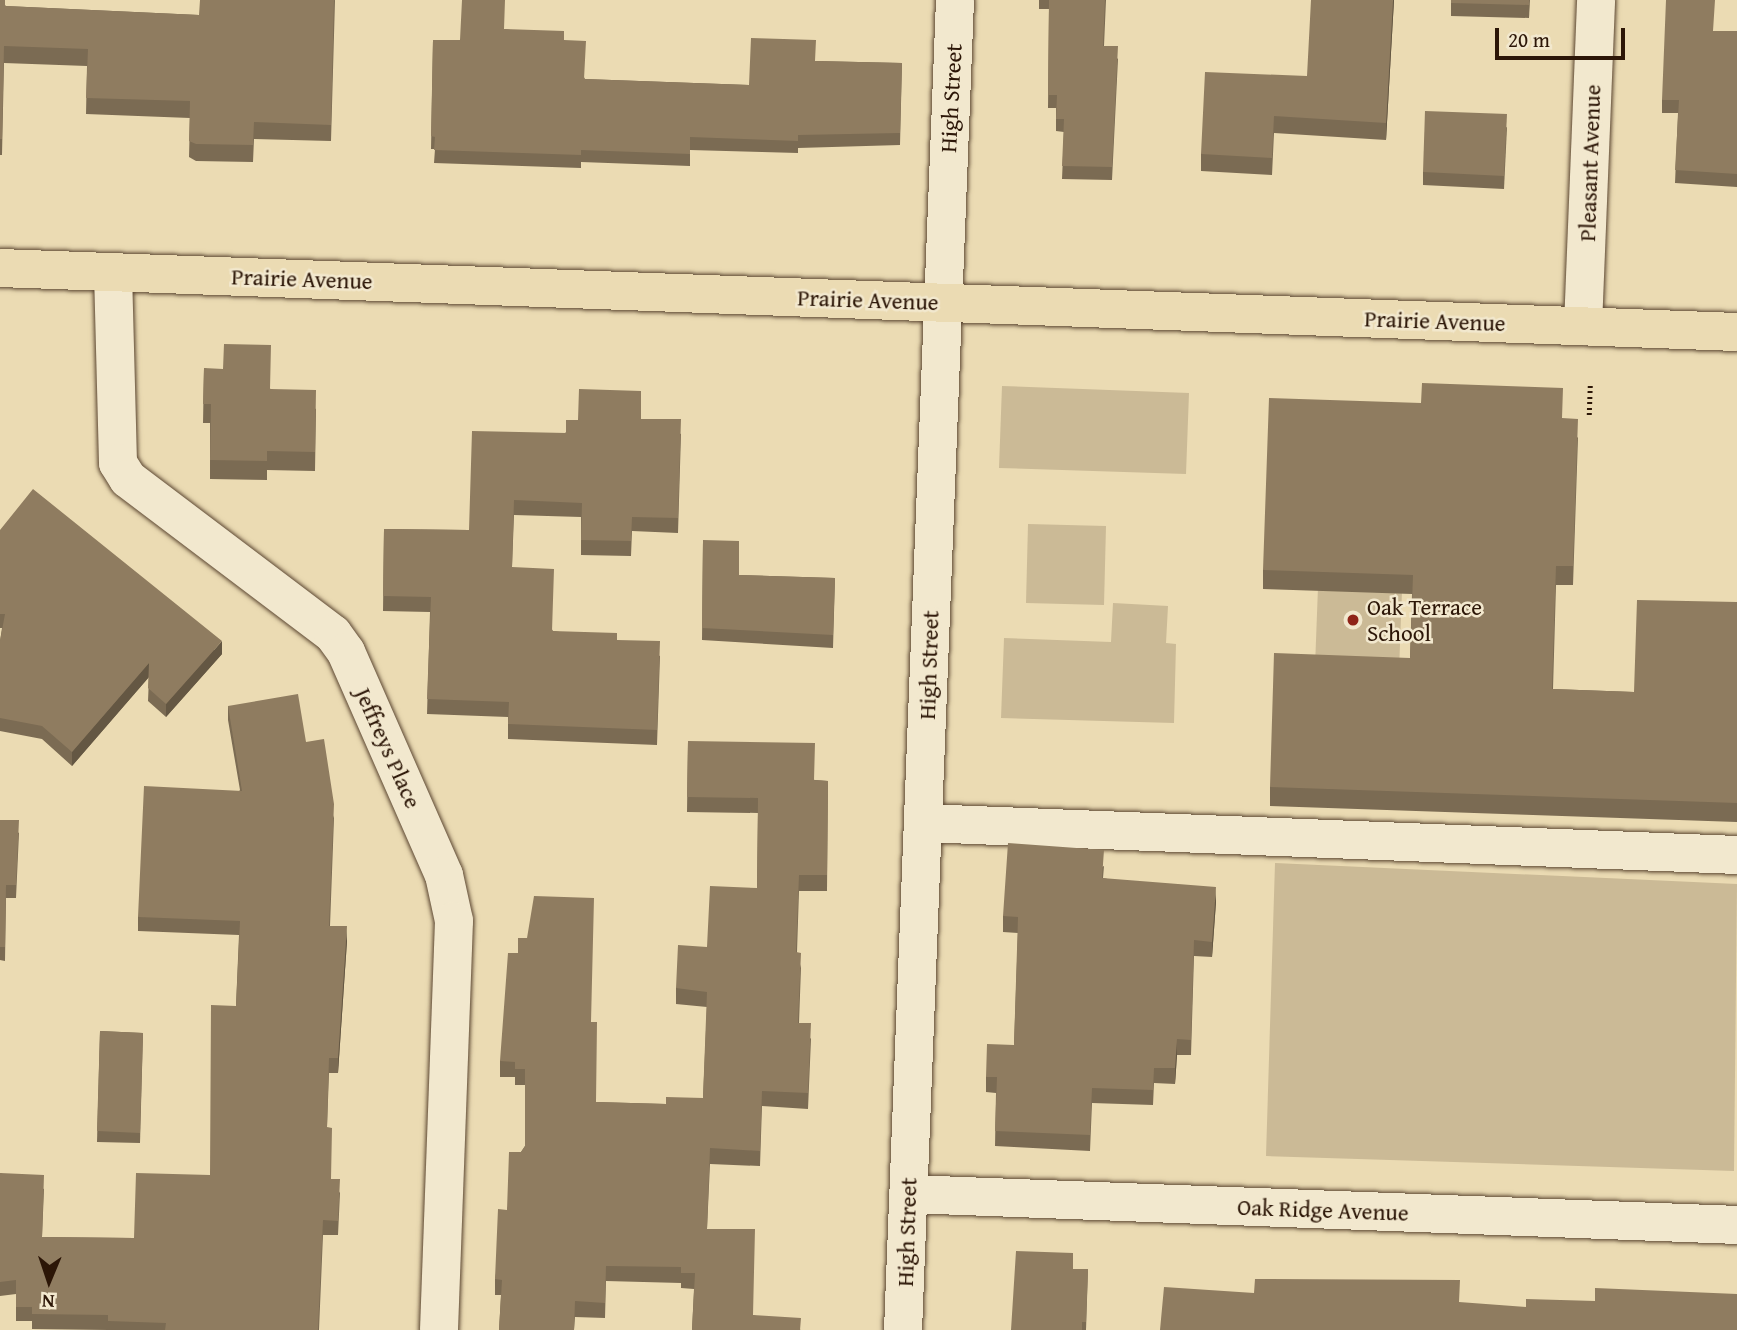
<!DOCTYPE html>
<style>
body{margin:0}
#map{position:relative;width:1737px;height:1330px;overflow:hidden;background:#ebdbb3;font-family:"Gentium Book Plus",serif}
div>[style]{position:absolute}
.green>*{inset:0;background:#cbba96}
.path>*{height:4.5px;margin-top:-2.25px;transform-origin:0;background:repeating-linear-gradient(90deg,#2c1607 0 2px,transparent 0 5.5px)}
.roads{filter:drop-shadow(0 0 2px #5c4732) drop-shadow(0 0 2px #5c4732)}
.minor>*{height:38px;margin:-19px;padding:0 19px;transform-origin:19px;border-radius:19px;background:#f2e8ce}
.major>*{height:38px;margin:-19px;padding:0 19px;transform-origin:19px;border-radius:19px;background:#ebdbb3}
.wall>*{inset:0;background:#7b6b53}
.shaded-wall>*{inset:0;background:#645743}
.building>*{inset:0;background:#8f7c60}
.dots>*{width:19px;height:19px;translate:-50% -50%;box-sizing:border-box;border:4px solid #f2e8ce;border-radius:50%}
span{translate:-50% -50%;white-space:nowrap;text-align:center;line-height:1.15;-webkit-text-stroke:5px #f2e8ce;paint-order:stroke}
.street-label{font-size:23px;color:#2c1607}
.poi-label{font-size:23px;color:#2c1607}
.left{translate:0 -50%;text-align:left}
.north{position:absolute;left:14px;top:1246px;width:70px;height:70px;-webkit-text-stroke:5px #f2e8ce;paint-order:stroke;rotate:182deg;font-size:19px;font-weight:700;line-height:28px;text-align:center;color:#2c1607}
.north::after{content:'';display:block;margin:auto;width:24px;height:32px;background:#2c1607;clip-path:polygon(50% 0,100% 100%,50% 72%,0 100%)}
.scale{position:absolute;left:1495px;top:28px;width:130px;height:32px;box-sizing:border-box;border:4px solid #2c1607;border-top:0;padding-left:9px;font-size:21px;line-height:24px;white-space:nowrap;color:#2c1607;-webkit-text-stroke:5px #f2e8ce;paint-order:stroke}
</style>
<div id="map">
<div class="green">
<div style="clip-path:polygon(1002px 386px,1189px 393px,1186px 474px,999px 468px)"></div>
<div style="clip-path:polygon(1028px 524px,1106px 526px,1104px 605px,1026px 603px)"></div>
<div style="clip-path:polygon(1318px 587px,1402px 591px,1399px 671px,1315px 667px)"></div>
<div style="clip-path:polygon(1113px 603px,1168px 606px,1166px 643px,1176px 644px,1174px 723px,1001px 718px,1004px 638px,1111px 642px)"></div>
<div style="clip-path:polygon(1275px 863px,1737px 884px,1734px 1171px,1266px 1156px)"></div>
</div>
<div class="path">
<div style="left:1589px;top:415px;width:33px;rotate:-88deg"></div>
</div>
<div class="roads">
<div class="minor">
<div style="left:113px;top:272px;width:191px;rotate:88.5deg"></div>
<div style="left:118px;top:463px;width:19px;rotate:58deg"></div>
<div style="left:128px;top:479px;width:257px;rotate:37.1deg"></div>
<div style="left:333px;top:634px;width:22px;rotate:54deg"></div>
<div style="left:346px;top:652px;width:244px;rotate:66.3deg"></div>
<div style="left:444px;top:875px;width:47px;rotate:77.7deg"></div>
<div style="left:454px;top:921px;width:409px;rotate:92.1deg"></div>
<div style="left:1583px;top:326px;width:326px;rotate:-87.7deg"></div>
<div style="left:923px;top:823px;width:815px;rotate:2.25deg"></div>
<div style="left:909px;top:1194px;width:829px;rotate:2.14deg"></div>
<div style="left:903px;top:1330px;width:1331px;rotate:-87.76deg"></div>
</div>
<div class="major">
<div style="left:0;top:268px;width:1738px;rotate:2.11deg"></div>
</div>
</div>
<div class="wall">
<div style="clip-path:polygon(0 0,6px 6px,199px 15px,335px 0,331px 141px,254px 139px,253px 162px,196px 161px,189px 157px,190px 118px,86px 114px,87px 66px,4px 63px,2px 155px,0 155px)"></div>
<div style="clip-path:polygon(1039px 0,1106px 0,1104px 46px,1118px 59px,1112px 180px,1062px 179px,1064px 132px,1056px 131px,1056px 108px,1048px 108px,1049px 9px,1039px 9px)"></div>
<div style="clip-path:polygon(1394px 0,1386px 140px,1274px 133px,1272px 175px,1201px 171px,1201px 154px,1307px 76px)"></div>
<div style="clip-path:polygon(1530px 0,1529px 18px,1451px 16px,1451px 3px)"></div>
<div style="clip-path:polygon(505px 29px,564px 40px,585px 79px,749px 85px,816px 61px,902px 63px,900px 145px,798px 148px,798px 153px,690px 150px,690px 166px,581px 162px,581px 168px,434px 163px,435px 149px,431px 149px,433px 40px,460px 40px)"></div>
<div style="clip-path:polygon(1737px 31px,1737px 187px,1675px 183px,1678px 113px,1662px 113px,1662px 100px)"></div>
<div style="clip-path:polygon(1507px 127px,1504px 189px,1423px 185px,1423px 172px)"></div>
<div style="clip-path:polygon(204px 368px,271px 389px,316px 409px,315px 471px,267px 470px,267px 480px,210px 479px,210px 423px,203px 423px)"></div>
<div style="clip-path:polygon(1562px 418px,1578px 438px,1573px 585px,1556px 585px,1553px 689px,1634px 692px,1737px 602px,1737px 822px,1270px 806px,1270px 787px,1410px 658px,1412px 594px,1263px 589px,1263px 570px)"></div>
<div style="clip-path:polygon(641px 419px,681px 434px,678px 533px,632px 531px,631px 556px,581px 555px,581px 517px,514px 515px,512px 567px,553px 631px,617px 640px,660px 656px,657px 745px,508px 739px,508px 717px,427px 714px,430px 612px,383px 611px,384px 529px,469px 530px,578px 420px)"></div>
<div style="clip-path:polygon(0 530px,222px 654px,166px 717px,148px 701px,149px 677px,72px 766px,42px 739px,0 731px,0 641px,2px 628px,0 628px)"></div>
<div style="clip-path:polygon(703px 540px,739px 575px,835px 578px,833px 648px,702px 640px)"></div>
<div style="clip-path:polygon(228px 706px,306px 742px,334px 818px,330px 926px,347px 941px,338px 1073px,329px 1073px,327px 1127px,331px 1179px,340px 1193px,338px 1235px,323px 1235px,319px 1330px,108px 1330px,32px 1329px,32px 1321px,16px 1321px,16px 1294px,0 1296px,0 1173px,44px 1189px,42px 1237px,134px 1238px,210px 1175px,236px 1006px,239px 935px,138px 931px,138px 917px,240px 790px,228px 720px)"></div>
<div style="clip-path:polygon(688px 741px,815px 780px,828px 781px,827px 891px,799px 891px,797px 952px,801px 968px,799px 1023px,811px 1039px,808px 1109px,762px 1106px,760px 1166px,710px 1164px,707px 1229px,753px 1315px,801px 1330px,692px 1330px,694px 1289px,681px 1288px,681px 1283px,606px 1281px,605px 1318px,575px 1317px,574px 1330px,499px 1330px,501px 1295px,495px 1295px,495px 1279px,507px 1210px,521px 1152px,525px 1146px,525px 1085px,515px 1085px,515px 1077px,500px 1077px,500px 1061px,591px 1022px,596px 1102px,666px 1104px,703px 1098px,707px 1007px,676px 1004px,676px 988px,707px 947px,757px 888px,758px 813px,687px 812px)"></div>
<div style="clip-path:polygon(0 820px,19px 833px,16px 898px,6px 898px,5px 961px,0 960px)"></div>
<div style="clip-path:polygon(1104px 866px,1103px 878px,1216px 902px,1212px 957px,1194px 956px,1191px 1055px,1177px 1055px,1175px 1084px,1154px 1083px,1153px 1105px,1092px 1103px,1090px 1151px,995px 1146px,996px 1093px,986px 1092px,986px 1077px,1014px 1045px,1018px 933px,1003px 932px,1003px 916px)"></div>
<div style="clip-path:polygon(100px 1031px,143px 1033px,140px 1143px,97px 1142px)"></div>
<div style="clip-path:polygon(1073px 1269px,1088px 1269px,1086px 1330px,1011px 1330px)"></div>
</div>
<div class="shaded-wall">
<div style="clip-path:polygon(1393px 0,1394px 0,1386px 140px,1386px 123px)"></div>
<div style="clip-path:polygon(222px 641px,222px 654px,166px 717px,166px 704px)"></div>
<div style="clip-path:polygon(149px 663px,149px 677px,72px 766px,72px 752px)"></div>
<div style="clip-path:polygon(1216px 887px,1216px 902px,1212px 957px,1212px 942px)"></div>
<div style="clip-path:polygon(347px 926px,347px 941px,338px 1073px,338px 1058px)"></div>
<div style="clip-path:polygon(1177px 1039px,1177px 1055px,1175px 1084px,1175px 1068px)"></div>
</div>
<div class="building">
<div style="clip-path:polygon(0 0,5px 0,5px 6px,199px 15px,200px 0,334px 0,331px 125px,254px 122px,253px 145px,196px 144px,189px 141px,190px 101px,86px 98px,88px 49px,4px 46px,2px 139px,0 139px)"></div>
<div style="clip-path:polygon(462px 0,505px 0,504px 29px,564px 31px,564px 40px,586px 41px,584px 79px,749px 85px,751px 38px,816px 40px,815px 61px,902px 63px,900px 133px,798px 135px,798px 141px,690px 137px,690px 154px,581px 150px,581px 155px,434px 150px,435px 137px,431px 136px,433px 40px,460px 40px)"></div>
<div style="clip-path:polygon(1049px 0,1105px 0,1103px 46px,1118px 46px,1112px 167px,1062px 166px,1064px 119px,1056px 119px,1057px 95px,1048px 95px)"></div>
<div style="clip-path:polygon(1311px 0,1393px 0,1386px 123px,1274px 116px,1272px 158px,1201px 154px,1205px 72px,1307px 76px)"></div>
<div style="clip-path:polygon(1451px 0,1529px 0,1529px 5px,1451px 3px)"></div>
<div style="clip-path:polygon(1666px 0,1715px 0,1713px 31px,1737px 31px,1737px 174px,1675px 170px,1679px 100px,1662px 100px)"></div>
<div style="clip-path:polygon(1425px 111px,1507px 114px,1504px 176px,1423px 172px)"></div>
<div style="clip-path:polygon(224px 344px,271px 345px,270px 389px,316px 390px,315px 452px,267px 451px,267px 461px,210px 460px,211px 404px,203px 404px,204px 368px,223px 369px)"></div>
<div style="clip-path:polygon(1422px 383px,1563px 388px,1562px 418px,1578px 419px,1573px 566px,1556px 566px,1552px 689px,1634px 692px,1637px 600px,1737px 602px,1737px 803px,1270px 787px,1274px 653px,1410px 658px,1413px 575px,1263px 570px,1269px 398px,1421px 403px)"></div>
<div style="clip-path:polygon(579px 389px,641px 391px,641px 419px,681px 419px,678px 518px,632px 517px,631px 541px,581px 540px,582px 503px,514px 500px,512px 567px,554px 569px,552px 631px,617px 633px,617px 640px,660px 641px,657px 730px,508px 724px,509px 702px,427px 699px,431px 597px,383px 596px,384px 529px,469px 530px,472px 431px,566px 433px,566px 420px,578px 420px)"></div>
<div style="clip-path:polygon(33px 489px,222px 641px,166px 704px,148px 688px,149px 663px,72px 752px,42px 726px,0 718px,0 641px,5px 614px,0 614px,0 530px)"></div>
<div style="clip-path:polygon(703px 540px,739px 541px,739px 575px,835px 578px,833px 635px,702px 628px)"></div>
<div style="clip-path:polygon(298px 694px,306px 742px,324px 739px,334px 804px,329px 926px,347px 926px,338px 1058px,329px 1058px,327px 1127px,332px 1128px,331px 1179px,340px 1179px,338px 1221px,323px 1220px,318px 1330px,165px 1330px,166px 1323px,108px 1321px,108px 1315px,32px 1314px,32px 1307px,16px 1307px,16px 1280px,0 1282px,0 1173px,44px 1175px,42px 1237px,134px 1238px,136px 1173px,210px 1175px,211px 1005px,236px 1006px,240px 921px,138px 917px,144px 786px,242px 791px,228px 706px)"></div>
<div style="clip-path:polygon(688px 741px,815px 743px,814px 780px,828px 781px,827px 875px,799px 875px,796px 952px,801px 953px,798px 1023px,811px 1023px,808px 1093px,762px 1091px,760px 1151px,710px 1148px,707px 1229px,755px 1229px,753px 1315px,801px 1318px,800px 1330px,692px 1330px,695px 1273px,681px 1273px,681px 1267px,606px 1266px,605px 1303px,575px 1301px,574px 1330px,499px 1330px,502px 1280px,495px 1279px,498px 1209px,507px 1210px,509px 1152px,521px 1152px,525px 1146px,525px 1069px,515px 1069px,515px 1062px,500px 1061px,508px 953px,518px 953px,518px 938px,527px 938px,534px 896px,594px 898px,591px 1022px,597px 1022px,596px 1102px,666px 1104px,666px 1097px,703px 1098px,707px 992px,676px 988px,678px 945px,707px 947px,710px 886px,757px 888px,758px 798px,687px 797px)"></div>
<div style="clip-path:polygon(0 820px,19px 820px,16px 885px,6px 885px,5px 947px,0 947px)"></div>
<div style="clip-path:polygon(1008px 843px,1104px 850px,1102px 878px,1216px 887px,1212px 942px,1194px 940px,1191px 1040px,1177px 1039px,1175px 1068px,1154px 1068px,1153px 1090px,1092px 1088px,1090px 1135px,995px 1131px,997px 1077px,986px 1077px,987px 1044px,1014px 1045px,1018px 917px,1003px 916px)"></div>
<div style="clip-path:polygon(100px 1031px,143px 1033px,140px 1133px,97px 1131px)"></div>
<div style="clip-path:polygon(1016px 1251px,1073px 1253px,1073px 1269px,1088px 1269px,1086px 1322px,1082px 1322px,1082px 1330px,1011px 1330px)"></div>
<div style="clip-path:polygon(1255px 1279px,1460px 1280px,1459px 1302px,1526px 1307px,1526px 1299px,1595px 1301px,1595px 1288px,1737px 1294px,1737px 1330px,1160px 1330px,1164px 1287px,1254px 1293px)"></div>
</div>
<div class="dots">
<div style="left:1353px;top:620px;background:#8f2418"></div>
</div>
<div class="street-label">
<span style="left:951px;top:98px;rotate:-87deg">High Street</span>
<span style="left:1590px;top:163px;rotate:-88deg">Pleasant Avenue</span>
<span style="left:302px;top:279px;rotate:2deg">Prairie Avenue</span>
<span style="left:868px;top:300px;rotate:2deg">Prairie Avenue</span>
<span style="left:1435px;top:321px;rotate:2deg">Prairie Avenue</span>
<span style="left:929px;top:665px;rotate:-88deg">High Street</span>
<span style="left:388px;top:748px;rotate:66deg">Jeffreys Place</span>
<span style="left:1323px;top:1210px;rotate:2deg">Oak Ridge Avenue</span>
<span style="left:907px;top:1232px;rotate:-88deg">High Street</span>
</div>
<div class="poi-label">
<span class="left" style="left:1367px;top:620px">Oak Terrace<br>School</span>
</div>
<div class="north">N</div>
<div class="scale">20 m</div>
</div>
